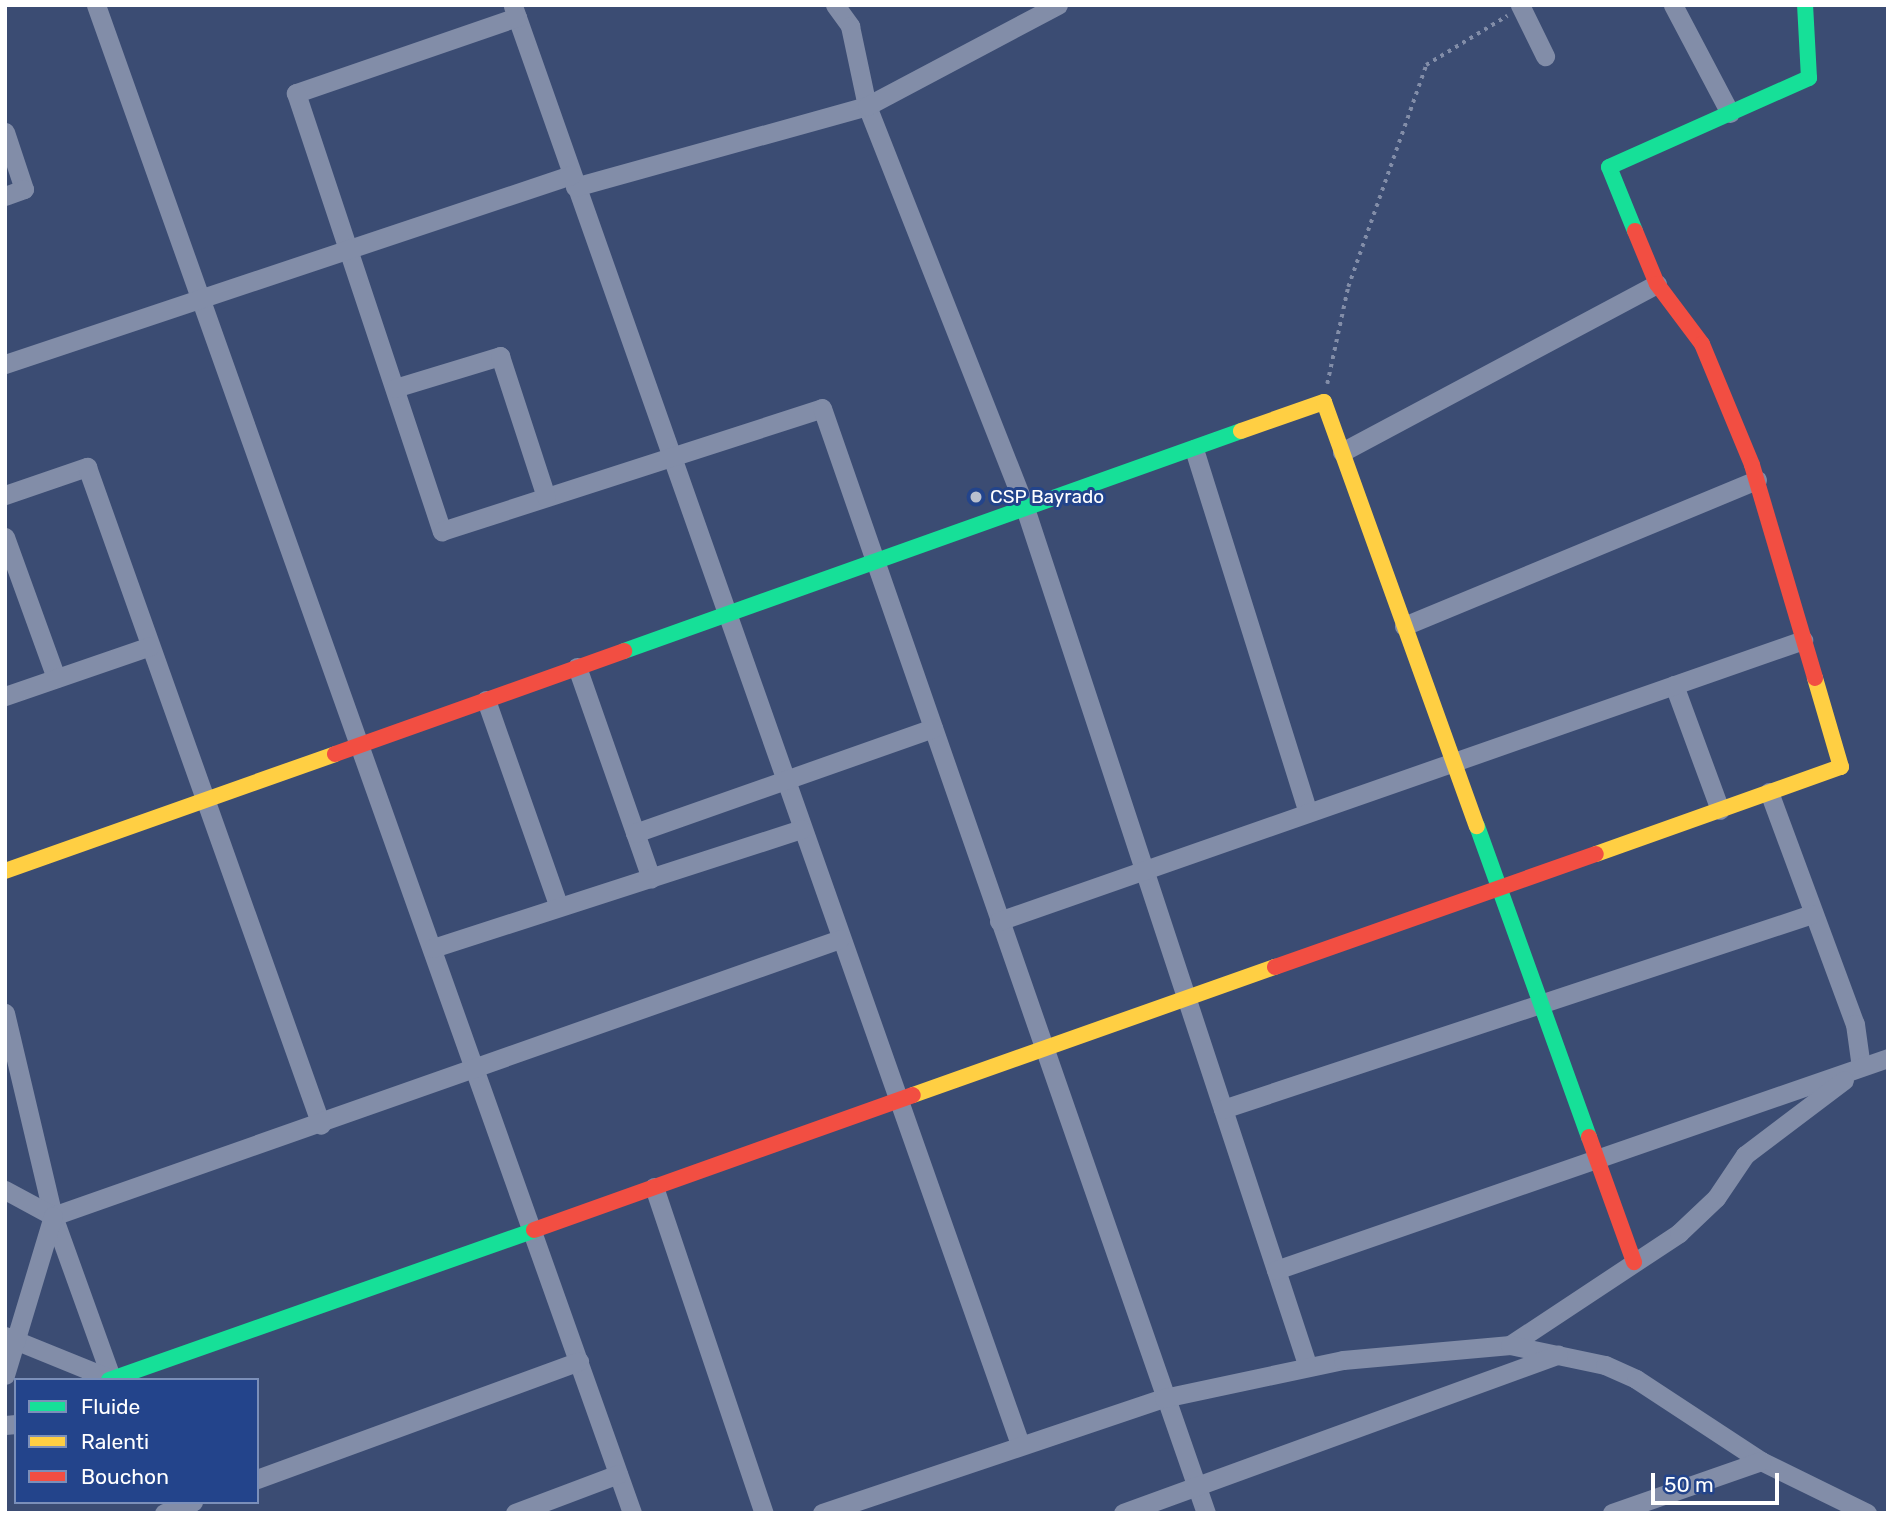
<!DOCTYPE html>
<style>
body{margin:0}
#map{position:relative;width:1893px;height:1518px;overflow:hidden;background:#3b4c73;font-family:Rubik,sans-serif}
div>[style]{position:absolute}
.path>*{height:3.5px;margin-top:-1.75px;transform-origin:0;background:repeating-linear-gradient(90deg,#828da8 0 3.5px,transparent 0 8.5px)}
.street>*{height:19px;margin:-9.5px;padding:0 9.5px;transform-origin:9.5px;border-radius:9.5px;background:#828da8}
.fast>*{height:16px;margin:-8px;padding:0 8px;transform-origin:8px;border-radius:8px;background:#16e098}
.slow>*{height:16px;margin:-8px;padding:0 8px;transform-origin:8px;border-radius:8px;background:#ffcf43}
.jam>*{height:16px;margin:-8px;padding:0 8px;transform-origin:8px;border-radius:8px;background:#f24e42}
.dots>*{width:19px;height:19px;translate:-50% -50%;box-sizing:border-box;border:4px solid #23448b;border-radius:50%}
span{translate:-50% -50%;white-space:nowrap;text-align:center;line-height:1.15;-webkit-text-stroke:6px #23448b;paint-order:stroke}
.poi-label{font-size:19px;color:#fff}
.left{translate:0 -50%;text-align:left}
.frame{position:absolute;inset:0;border:7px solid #fff;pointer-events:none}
.legend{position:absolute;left:14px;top:1378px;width:245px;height:126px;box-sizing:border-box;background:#23448b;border:2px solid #7b8fb9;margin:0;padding:9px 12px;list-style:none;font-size:21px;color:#fff}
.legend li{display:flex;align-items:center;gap:14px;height:35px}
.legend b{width:35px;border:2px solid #7b8fb9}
.scale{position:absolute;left:1651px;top:1473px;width:128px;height:32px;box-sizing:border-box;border:4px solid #fff;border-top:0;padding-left:9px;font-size:21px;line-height:24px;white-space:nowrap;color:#fff;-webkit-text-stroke:5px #23448b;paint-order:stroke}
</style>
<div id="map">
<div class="path">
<div style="left:1327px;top:384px;width:99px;rotate:-77.8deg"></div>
<div style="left:1348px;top:287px;width:235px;rotate:-70.6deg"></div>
<div style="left:1426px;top:65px;width:95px;rotate:-31.2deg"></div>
</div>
<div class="street">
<div style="left:96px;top:5px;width:1600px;rotate:70.43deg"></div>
<div style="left:835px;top:5px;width:26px;rotate:54deg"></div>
<div style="left:850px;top:26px;width:82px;rotate:78deg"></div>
<div style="left:867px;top:106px;width:432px;rotate:68.5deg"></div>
<div style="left:1025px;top:508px;width:904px;rotate:71.77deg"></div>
<div style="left:1520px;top:5px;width:57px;rotate:63.9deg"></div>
<div style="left:1673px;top:5px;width:122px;rotate:62.2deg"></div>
<div style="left:513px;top:6px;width:1525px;rotate:70.58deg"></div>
<div style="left:517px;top:17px;width:234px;rotate:161deg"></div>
<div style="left:296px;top:93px;width:462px;rotate:71.6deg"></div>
<div style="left:442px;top:531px;width:399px;rotate:-17.9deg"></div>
<div style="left:822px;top:408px;width:1170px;rotate:70.84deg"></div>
<div style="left:5px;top:132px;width:60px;rotate:71.6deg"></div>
<div style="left:24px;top:189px;width:20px;rotate:160deg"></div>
<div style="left:575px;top:187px;width:303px;rotate:-15.5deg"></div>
<div style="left:867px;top:106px;width:216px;rotate:-27.9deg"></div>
<div style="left:5px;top:364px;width:597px;rotate:-18.47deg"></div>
<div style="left:395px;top:388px;width:110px;rotate:-16.9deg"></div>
<div style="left:500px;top:356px;width:148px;rotate:71.9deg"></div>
<div style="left:1194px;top:449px;width:380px;rotate:72.6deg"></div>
<div style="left:1342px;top:452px;width:357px;rotate:-28.1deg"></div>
<div style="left:5px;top:495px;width:87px;rotate:-18.9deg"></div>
<div style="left:87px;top:467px;width:698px;rotate:70.42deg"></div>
<div style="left:5px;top:537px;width:150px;rotate:70.1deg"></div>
<div style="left:1404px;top:626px;width:382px;rotate:-22.5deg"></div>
<div style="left:577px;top:667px;width:224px;rotate:70.7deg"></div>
<div style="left:1674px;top:685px;width:133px;rotate:69.8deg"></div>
<div style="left:5px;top:696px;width:153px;rotate:-19deg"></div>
<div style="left:486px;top:700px;width:219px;rotate:70.6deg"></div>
<div style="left:1769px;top:792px;width:247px;rotate:69.7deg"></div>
<div style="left:1855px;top:1024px;width:43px;rotate:82.1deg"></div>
<div style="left:635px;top:833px;width:316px;rotate:-19.4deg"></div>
<div style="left:999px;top:921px;width:852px;rotate:-19.26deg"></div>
<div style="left:433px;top:948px;width:387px;rotate:-17.9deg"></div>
<div style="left:5px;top:1013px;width:209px;rotate:76.7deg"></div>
<div style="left:53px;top:1216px;width:174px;rotate:70.2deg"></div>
<div style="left:1223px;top:1109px;width:620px;rotate:-18.32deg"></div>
<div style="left:654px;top:1187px;width:344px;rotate:71.4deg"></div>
<div style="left:5px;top:1190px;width:55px;rotate:28.4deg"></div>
<div style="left:53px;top:1216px;width:834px;rotate:-19.39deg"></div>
<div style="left:1276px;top:1270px;width:648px;rotate:-19.11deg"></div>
<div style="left:5px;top:1336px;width:114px;rotate:22.1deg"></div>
<div style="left:1510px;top:1345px;width:203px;rotate:-33.5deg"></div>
<div style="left:1679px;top:1233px;width:51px;rotate:-43.4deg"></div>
<div style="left:1716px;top:1198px;width:52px;rotate:-56deg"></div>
<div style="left:1745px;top:1155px;width:124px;rotate:-37.1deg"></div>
<div style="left:5px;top:1375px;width:166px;rotate:-73.2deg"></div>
<div style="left:5px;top:1425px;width:11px;rotate:-5deg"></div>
<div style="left:257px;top:1479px;width:343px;rotate:-20.1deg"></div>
<div style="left:164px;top:1513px;width:31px;rotate:-21deg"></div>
<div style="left:515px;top:1513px;width:110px;rotate:-20.7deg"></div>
<div style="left:822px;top:1513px;width:361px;rotate:-18.6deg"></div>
<div style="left:1164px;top:1398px;width:183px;rotate:-12deg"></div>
<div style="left:1343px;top:1360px;width:168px;rotate:-5.1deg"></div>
<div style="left:1510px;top:1345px;width:97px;rotate:11.9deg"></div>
<div style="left:1605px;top:1365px;width:34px;rotate:24deg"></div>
<div style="left:1636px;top:1379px;width:149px;rotate:33.3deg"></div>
<div style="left:1761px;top:1461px;width:118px;rotate:26.1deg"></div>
<div style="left:1123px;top:1513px;width:463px;rotate:-20deg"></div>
<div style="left:1612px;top:1513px;width:158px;rotate:-19.2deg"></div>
</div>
<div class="fast">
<div style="left:1635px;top:231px;width:69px;rotate:-112.1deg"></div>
<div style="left:1609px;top:167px;width:219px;rotate:-24deg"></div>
<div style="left:1809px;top:78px;width:73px;rotate:-93.1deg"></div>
<div style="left:624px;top:651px;width:655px;rotate:-19.62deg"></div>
<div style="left:1477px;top:826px;width:331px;rotate:70.2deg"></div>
<div style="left:109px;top:1380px;width:451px;rotate:-19.4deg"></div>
</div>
<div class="slow">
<div style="left:1241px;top:431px;width:88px;rotate:-19.3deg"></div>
<div style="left:1324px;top:402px;width:451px;rotate:70.2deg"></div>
<div style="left:1596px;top:854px;width:260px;rotate:-19.6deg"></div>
<div style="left:1841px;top:767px;width:93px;rotate:-106.3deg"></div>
<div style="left:5px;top:871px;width:350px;rotate:-19.5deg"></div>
<div style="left:913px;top:1095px;width:384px;rotate:-19.5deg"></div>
</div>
<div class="jam">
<div style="left:1635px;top:231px;width:57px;rotate:67.5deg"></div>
<div style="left:1657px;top:284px;width:75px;rotate:53.1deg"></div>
<div style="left:1702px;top:344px;width:131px;rotate:67.5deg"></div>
<div style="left:1752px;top:465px;width:222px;rotate:73.5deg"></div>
<div style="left:335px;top:754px;width:307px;rotate:-19.6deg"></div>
<div style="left:1275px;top:967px;width:340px;rotate:-19.4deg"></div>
<div style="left:1589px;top:1137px;width:133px;rotate:70.2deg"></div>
<div style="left:534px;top:1230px;width:402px;rotate:-19.6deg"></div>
</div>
<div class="dots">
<div style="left:976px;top:497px;background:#bac0ce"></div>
</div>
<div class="poi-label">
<span class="left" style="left:990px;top:497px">CSP Bayrado</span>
</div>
<div class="frame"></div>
<ul class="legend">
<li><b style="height:9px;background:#16e098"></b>Fluide</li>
<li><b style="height:9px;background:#ffcf43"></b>Ralenti</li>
<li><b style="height:9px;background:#f24e42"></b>Bouchon</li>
</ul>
<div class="scale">50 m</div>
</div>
